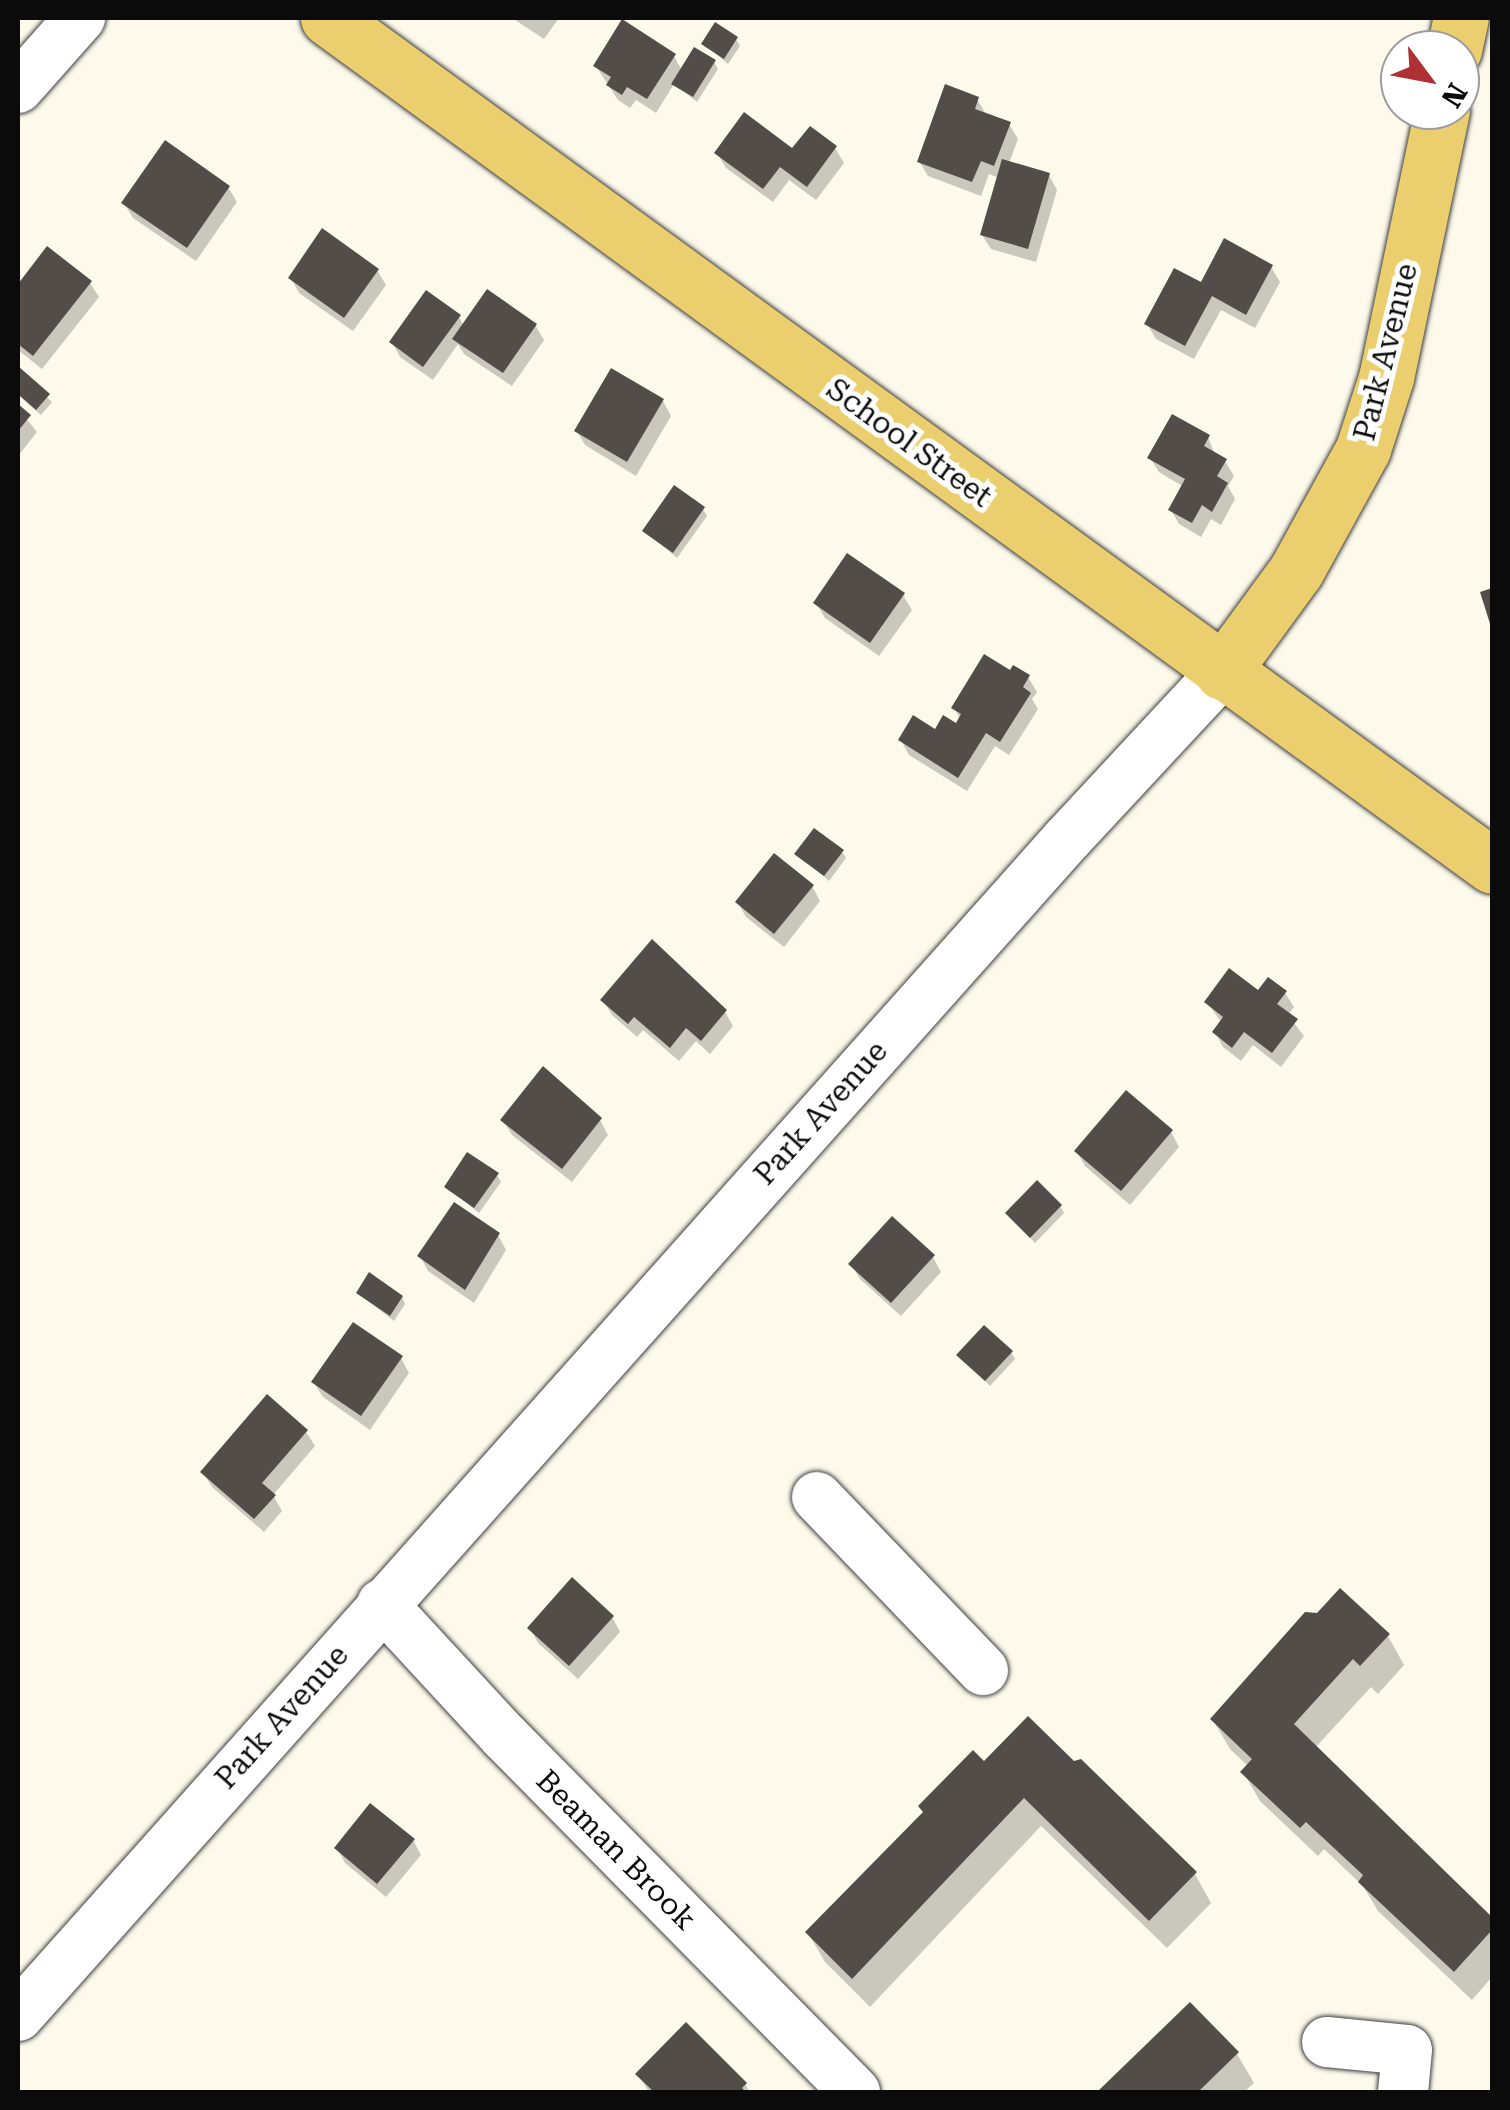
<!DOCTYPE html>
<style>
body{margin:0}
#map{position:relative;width:1510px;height:2110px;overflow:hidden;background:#fdfaeb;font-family:"Roboto Serif",serif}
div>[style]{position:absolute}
.shadow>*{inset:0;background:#0003}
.building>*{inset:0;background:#534d49}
.roads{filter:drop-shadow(0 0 2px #3e3e3e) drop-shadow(0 0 2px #3e3e3e)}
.minor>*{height:50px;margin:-25px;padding:0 25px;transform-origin:25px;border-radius:25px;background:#fff}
.major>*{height:55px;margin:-27.5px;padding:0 27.5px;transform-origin:27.5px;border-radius:27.5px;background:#ebce6d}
span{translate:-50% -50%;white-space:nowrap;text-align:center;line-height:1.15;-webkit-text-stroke:10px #fff;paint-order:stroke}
.street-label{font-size:30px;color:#0b0b0b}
.frame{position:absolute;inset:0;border:20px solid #0b0b0b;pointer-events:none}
.north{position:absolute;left:1380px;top:30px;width:100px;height:100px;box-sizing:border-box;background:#fff;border:2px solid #9d9d9d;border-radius:50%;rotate:122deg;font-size:28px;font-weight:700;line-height:40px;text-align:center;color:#0b0b0b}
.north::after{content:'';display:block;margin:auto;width:35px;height:45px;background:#ad3135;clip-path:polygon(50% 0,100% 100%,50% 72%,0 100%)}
</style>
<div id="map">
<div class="shadow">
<div style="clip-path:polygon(512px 18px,559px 18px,544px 39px)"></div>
<div style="clip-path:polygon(736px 39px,740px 46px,728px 64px,704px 44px)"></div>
<div style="clip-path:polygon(674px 56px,682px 71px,714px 62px,718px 69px,697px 102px,674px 84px,656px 113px,636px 100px,630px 108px,618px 100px,596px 66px)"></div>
<div style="clip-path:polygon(977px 99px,986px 114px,1009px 124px,1018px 139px,1009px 163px,1049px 175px,1057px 190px,1036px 262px,991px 249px,982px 235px,999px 178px,989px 174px,981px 196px,928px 176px,919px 161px)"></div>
<div style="clip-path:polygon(835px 148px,844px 163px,816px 200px,789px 180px,773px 202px,726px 168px,717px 153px)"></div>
<div style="clip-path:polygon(228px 187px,237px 202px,196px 261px,133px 218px,124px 203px)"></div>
<div style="clip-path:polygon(48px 249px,90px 283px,99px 297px,42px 369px,18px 350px,18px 288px)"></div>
<div style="clip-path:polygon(1271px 267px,1280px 282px,1255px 328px,1221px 310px,1194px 359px,1156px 339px,1147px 324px,1202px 285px)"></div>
<div style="clip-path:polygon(377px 270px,386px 285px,353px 331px,299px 293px,291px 278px)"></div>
<div style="clip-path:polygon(459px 317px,464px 326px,535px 325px,544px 340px,512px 386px,464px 354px,458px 344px,433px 380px,400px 357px,392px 342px)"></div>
<div style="clip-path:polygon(18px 370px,52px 402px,41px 415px,18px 395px)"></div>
<div style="clip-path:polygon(663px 401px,671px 416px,636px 476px,585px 445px,577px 431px)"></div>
<div style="clip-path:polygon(18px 408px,37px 432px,18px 456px)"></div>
<div style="clip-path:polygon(1208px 437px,1215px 455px,1225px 461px,1234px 476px,1228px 486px,1235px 499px,1221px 525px,1211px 519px,1201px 537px,1179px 524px,1171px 510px,1184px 487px,1159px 472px,1150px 458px)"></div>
<div style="clip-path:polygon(703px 509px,707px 516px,677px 558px,645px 531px)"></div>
<div style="clip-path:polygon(903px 595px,912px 610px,879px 656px,825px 618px,816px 603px)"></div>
<div style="clip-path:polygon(1010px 673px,1028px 677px,1037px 692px,1032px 699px,1038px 709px,1009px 755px,995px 746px,967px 791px,909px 755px,901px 740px,957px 726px,961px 720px,954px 708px)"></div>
<div style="clip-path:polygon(842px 852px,846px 858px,829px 881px,797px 854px)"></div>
<div style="clip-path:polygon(812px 886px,820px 901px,784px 947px,746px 917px,738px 903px)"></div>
<div style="clip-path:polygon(1258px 993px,1285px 993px,1294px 1007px,1288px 1015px,1304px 1036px,1281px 1067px,1253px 1045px,1241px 1061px,1223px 1047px,1215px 1032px,1222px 1023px,1207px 1002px)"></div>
<div style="clip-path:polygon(603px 1000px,725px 1012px,733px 1026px,710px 1054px,696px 1041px,679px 1061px,643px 1030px,637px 1037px,612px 1015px)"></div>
<div style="clip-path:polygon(503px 1120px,600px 1120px,608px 1135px,572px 1182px,512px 1135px)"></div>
<div style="clip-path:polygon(1171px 1132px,1179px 1147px,1130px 1205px,1085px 1166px,1077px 1152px)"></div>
<div style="clip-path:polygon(497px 1175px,501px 1182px,479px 1213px,447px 1187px)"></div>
<div style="clip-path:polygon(1060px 1206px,1064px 1213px,1035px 1243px,1008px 1214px)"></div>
<div style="clip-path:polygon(498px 1235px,506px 1250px,474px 1303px,428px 1271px,420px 1256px)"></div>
<div style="clip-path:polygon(933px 1257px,941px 1272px,901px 1316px,860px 1279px,851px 1264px)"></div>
<div style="clip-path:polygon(358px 1293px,402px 1297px,405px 1304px,394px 1321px)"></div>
<div style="clip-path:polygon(1011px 1352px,1015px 1359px,990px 1386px,960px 1356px)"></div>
<div style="clip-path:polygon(401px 1358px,409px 1373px,370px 1430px,323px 1397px,314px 1383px)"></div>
<div style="clip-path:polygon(306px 1432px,315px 1446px,273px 1495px,282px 1511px,264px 1532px,212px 1487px,203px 1472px)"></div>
<div style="clip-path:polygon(612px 1617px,620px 1632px,578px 1679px,538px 1643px,530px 1628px)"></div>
<div style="clip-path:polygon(1388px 1636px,1404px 1665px,1378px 1694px,1371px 1687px,1315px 1748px,1492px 1921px,1492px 1977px,1472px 2000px,1378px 1911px,1363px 1886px,1324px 1849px,1318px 1856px,1260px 1801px,1243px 1772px,1248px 1766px,1230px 1749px,1213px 1720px)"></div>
<div style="clip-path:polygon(984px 1765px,1195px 1874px,1211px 1903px,1167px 1948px,1041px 1826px,870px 2007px,825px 1962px,808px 1933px)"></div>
<div style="clip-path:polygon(413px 1840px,421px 1855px,386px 1897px,345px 1863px,337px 1848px)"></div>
<div style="clip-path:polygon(1190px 2006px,1237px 2054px,1254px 2083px,1244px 2092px,1101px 2092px)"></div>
<div style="clip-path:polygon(638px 2074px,745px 2084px,750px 2092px,649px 2092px)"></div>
</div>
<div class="building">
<div style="clip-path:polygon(622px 19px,676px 54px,647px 99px,627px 87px,622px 95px,606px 85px,611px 77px,593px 66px)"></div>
<div style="clip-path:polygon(715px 22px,738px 37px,724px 59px,701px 44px)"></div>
<div style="clip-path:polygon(694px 47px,716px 60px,693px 97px,671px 84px)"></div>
<div style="clip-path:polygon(945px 84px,979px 97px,975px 109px,1011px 122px,994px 166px,981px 161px,972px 182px,917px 162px)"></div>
<div style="clip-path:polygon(744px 112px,792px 148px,810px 126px,837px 146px,807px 187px,780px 167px,763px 189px,714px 153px)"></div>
<div style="clip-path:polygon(165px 140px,230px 186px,187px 248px,121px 203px)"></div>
<div style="clip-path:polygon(1002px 159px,1050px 173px,1028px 249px,980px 235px)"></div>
<div style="clip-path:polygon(322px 228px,379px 269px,344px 318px,288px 278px)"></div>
<div style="clip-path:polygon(1224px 238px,1273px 265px,1246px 315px,1212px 296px,1185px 346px,1144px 324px,1174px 268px,1201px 282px)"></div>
<div style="clip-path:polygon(47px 246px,92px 281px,33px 356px,18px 344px,18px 284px)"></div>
<div style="clip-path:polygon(487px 289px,537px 324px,503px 373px,452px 339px)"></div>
<div style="clip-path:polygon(426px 290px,461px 315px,423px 367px,389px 342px)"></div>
<div style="clip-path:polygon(18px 366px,50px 394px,36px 410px,18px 394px)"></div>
<div style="clip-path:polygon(611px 368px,664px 399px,627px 462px,574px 431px)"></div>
<div style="clip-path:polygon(18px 404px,31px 415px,18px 431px)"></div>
<div style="clip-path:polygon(1172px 414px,1210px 435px,1204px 446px,1227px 459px,1217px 476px,1228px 483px,1212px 512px,1202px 505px,1192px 523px,1168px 510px,1185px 479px,1147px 458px)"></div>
<div style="clip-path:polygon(674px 485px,705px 507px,673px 553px,642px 531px)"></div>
<div style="clip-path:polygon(847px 553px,905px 593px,870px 643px,813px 603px)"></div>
<div style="clip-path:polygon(1492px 588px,1492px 630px,1480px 592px)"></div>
<div style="clip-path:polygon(984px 654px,1010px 670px,1013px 665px,1030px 675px,1023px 687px,1031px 693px,1000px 742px,986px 733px,958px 778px,898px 740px,913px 715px,935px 729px,943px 715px,956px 723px,961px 714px,951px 708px)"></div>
<div style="clip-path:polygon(814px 828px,844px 850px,824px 876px,794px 854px)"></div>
<div style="clip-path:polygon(774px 853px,814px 885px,774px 934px,735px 902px)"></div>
<div style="clip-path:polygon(652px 939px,727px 1010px,701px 1041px,686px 1028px,670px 1048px,634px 1017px,628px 1024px,600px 1000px)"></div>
<div style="clip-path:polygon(1229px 968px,1258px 990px,1268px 977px,1287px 991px,1277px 1004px,1298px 1019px,1272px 1053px,1244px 1032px,1232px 1048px,1212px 1032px,1223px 1017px,1204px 1002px)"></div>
<div style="clip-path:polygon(543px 1066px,602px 1118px,562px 1169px,500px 1120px)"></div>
<div style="clip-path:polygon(1126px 1090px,1173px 1130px,1121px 1191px,1074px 1151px)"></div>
<div style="clip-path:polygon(467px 1152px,499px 1173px,474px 1208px,444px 1187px)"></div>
<div style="clip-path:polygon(1037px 1180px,1062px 1205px,1030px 1238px,1005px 1213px)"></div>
<div style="clip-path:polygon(454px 1202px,500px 1233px,465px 1290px,417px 1256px)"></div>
<div style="clip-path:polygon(892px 1216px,935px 1255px,891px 1303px,848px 1264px)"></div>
<div style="clip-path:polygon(369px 1272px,403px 1296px,390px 1316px,356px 1293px)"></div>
<div style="clip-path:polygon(353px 1322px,403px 1356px,361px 1416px,311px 1382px)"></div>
<div style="clip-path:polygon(984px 1325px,1013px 1351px,985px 1381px,956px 1355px)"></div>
<div style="clip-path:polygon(267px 1394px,308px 1430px,262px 1483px,276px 1495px,254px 1519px,200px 1472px)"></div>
<div style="clip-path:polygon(572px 1577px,614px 1616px,569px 1666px,527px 1628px)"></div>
<div style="clip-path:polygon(1340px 1588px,1390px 1634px,1360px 1666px,1353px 1659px,1294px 1724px,1492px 1917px,1492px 1930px,1454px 1972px,1358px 1882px,1363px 1875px,1306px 1822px,1300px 1828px,1240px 1772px,1252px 1759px,1210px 1719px,1305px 1612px,1317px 1613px)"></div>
<div style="clip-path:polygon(1028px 1716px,1074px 1761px,1081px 1759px,1197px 1872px,1149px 1921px,1024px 1798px,852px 1979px,805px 1932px,923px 1812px,918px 1806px,973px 1750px,984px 1761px)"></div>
<div style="clip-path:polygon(370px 1803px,415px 1839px,377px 1884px,334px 1848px)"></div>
<div style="clip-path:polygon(1190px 2002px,1239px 2052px,1198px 2092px,1097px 2092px)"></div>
<div style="clip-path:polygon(686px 2022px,747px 2083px,742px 2088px,746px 2092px,654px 2092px,635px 2074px)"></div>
</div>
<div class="roads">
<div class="minor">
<div style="left:18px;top:88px;width:94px;rotate:-48.5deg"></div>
<div style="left:817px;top:1497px;width:240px;rotate:46.2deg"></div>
<div style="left:382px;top:1604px;width:180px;rotate:47.3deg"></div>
<div style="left:504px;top:1736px;width:500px;rotate:45.4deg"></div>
<div style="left:18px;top:2016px;width:1578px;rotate:-48.29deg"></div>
<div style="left:1068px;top:838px;width:226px;rotate:-47.1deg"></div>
<div style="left:1327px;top:2042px;width:80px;rotate:5.7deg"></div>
<div style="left:1407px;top:2050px;width:42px;rotate:95.4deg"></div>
</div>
<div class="major">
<div style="left:328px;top:18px;width:1440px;rotate:36.07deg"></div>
<div style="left:1454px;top:50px;width:33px;rotate:-78deg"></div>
<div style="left:1222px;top:672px;width:125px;rotate:-53.8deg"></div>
<div style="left:1296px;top:571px;width:139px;rotate:-61.2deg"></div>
<div style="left:1363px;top:449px;width:75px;rotate:-72.1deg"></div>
<div style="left:1386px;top:378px;width:274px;rotate:-78.2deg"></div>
</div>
</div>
<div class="street-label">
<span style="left:1386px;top:352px;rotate:-76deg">Park Avenue</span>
<span style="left:909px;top:443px;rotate:36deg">School Street</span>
<span style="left:821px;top:1113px;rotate:-48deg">Park Avenue</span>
<span style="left:282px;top:1717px;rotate:-48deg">Park Avenue</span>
<span style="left:616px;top:1850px;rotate:45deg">Beaman Brook</span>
</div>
<div class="frame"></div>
<div class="north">N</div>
</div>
